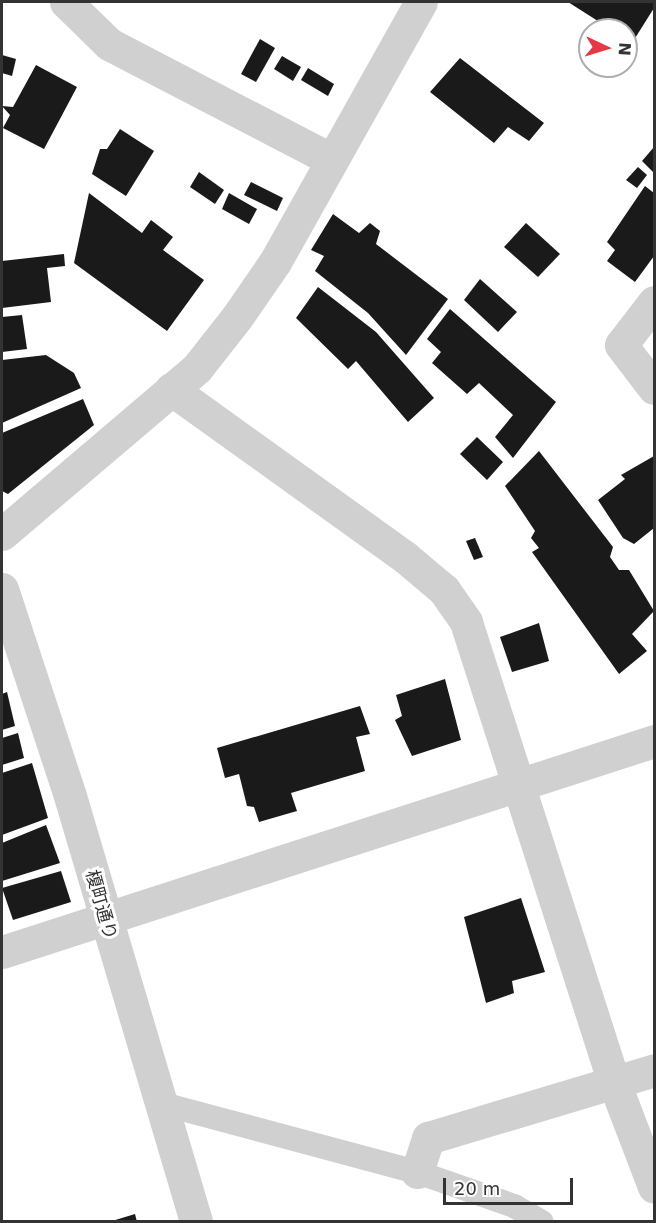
<!DOCTYPE html>
<meta charset="utf-8">
<style>
body{margin:0}
#map{position:relative;width:656px;height:1223px;overflow:hidden;background:#fff;font-family:"DejaVu Sans","Noto Sans JP",sans-serif}
div>[style]{position:absolute}
.building>*{inset:0;background:#1a1a1a}
.lane>*{height:24px;margin:-12px;padding:0 12px;transform-origin:12px;border-radius:12px;background:#d0d0d0}
.street>*{height:33px;margin:-16.5px;padding:0 16.5px;transform-origin:16.5px;border-radius:16.5px;background:#d0d0d0}
span{translate:-50% -50%;white-space:nowrap;text-align:center;line-height:1.15;-webkit-text-stroke:6px #fff;paint-order:stroke}
.street-label{font-size:18px;color:#333}
.frame{position:absolute;inset:0;border:3px solid #333;pointer-events:none}
.north{position:absolute;left:578px;top:18px;width:60px;height:60px;box-sizing:border-box;background:#fff;border:2px solid #adadad;border-radius:50%;rotate:94deg;font-size:16px;font-weight:700;line-height:24px;text-align:center;color:#333}
.north::after{content:'';display:block;margin:auto;width:21px;height:27px;background:#e63946;clip-path:polygon(50% 0,100% 100%,50% 72%,0 100%)}
.scale{position:absolute;left:443px;top:1178px;width:130px;height:27px;box-sizing:border-box;border:3px solid #333;border-top:0;padding-left:8px;font-size:18px;line-height:21px;white-space:nowrap;color:#333;-webkit-text-stroke:4px #fff;paint-order:stroke}
</style>
<div id="map">
<div class="building">
<div style="clip-path:polygon(568px 2px,654px 2px,654px 8px,632px 43px,626px 30px,612px 30px)"></div>
<div style="clip-path:polygon(260px 39px,275px 48px,256px 82px,241px 74px)"></div>
<div style="clip-path:polygon(2px 55px,16px 59px,12px 76px,2px 73px)"></div>
<div style="clip-path:polygon(282px 56px,301px 67px,293px 81px,274px 69px)"></div>
<div style="clip-path:polygon(460px 58px,544px 123px,529px 141px,508px 127px,494px 143px,430px 92px)"></div>
<div style="clip-path:polygon(36px 65px,77px 87px,44px 149px,3px 128px,10px 115px,2px 106px,13px 107px)"></div>
<div style="clip-path:polygon(308px 68px,334px 84px,328px 96px,301px 80px)"></div>
<div style="clip-path:polygon(120px 129px,154px 151px,126px 196px,92px 174px,100px 149px,107px 149px)"></div>
<div style="clip-path:polygon(654px 147px,654px 173px,642px 161px)"></div>
<div style="clip-path:polygon(638px 167px,647px 175px,637px 188px,626px 180px)"></div>
<div style="clip-path:polygon(199px 172px,224px 190px,215px 204px,190px 187px)"></div>
<div style="clip-path:polygon(251px 182px,283px 198px,277px 211px,244px 195px)"></div>
<div style="clip-path:polygon(645px 186px,654px 193px,654px 256px,635px 282px,607px 261px,615px 250px,607px 242px)"></div>
<div style="clip-path:polygon(89px 193px,142px 233px,151px 220px,173px 237px,163px 250px,204px 280px,167px 331px,74px 263px)"></div>
<div style="clip-path:polygon(229px 193px,257px 209px,249px 224px,222px 209px)"></div>
<div style="clip-path:polygon(333px 214px,359px 233px,370px 223px,380px 231px,376px 244px,448px 299px,406px 355px,368px 313px,315px 271px,324px 256px,311px 250px)"></div>
<div style="clip-path:polygon(526px 223px,560px 254px,538px 277px,504px 247px)"></div>
<div style="clip-path:polygon(64px 254px,65px 266px,47px 268px,51px 302px,2px 308px,2px 261px)"></div>
<div style="clip-path:polygon(480px 279px,517px 312px,498px 332px,464px 300px)"></div>
<div style="clip-path:polygon(318px 287px,376px 332px,434px 398px,408px 422px,356px 361px,348px 369px,296px 318px)"></div>
<div style="clip-path:polygon(450px 309px,556px 402px,513px 458px,495px 437px,513px 415px,479px 383px,467px 394px,432px 363px,441px 352px,427px 339px)"></div>
<div style="clip-path:polygon(22px 315px,27px 349px,2px 352px,2px 317px)"></div>
<div style="clip-path:polygon(46px 355px,74px 373px,81px 388px,2px 423px,2px 360px)"></div>
<div style="clip-path:polygon(83px 399px,94px 425px,8px 494px,2px 491px,2px 433px)"></div>
<div style="clip-path:polygon(477px 437px,503px 462px,487px 480px,460px 454px)"></div>
<div style="clip-path:polygon(539px 451px,613px 547px,610px 557px,619px 570px,629px 570px,654px 611px,632px 634px,647px 651px,619px 674px,532px 552px,539px 548px,531px 538px,535px 531px,505px 486px)"></div>
<div style="clip-path:polygon(654px 456px,654px 528px,634px 544px,623px 538px,598px 500px,625px 479px,621px 475px)"></div>
<div style="clip-path:polygon(475px 538px,483px 557px,474px 560px,466px 541px)"></div>
<div style="clip-path:polygon(539px 623px,549px 661px,512px 672px,500px 637px)"></div>
<div style="clip-path:polygon(445px 679px,461px 740px,412px 756px,395px 720px,402px 716px,396px 695px)"></div>
<div style="clip-path:polygon(7px 692px,15px 726px,2px 730px,2px 694px)"></div>
<div style="clip-path:polygon(360px 706px,370px 734px,356px 737px,365px 771px,291px 793px,297px 811px,259px 822px,254px 807px,247px 806px,239px 774px,225px 778px,217px 748px)"></div>
<div style="clip-path:polygon(18px 733px,24px 758px,2px 765px,2px 738px)"></div>
<div style="clip-path:polygon(32px 763px,48px 818px,2px 835px,2px 773px)"></div>
<div style="clip-path:polygon(46px 825px,60px 863px,2px 881px,2px 843px)"></div>
<div style="clip-path:polygon(61px 871px,71px 902px,13px 920px,2px 888px)"></div>
<div style="clip-path:polygon(521px 898px,545px 972px,512px 981px,514px 993px,486px 1003px,464px 917px)"></div>
<div style="clip-path:polygon(135px 1214px,137px 1222px,112px 1222px,112px 1221px)"></div>
</div>
<div class="lane">
<div style="left:163px;top:1104px;width:263px;rotate:15deg"></div>
<div style="left:417px;top:1172px;width:103px;rotate:19.3deg"></div>
<div style="left:514px;top:1206px;width:32px;rotate:30deg"></div>
</div>
<div class="street">
<div style="left:66px;top:2px;width:60px;rotate:44.3deg"></div>
<div style="left:109px;top:44px;width:249px;rotate:27.5deg"></div>
<div style="left:654px;top:302px;width:54px;rotate:127.5deg"></div>
<div style="left:621px;top:345px;width:54px;rotate:52.5deg"></div>
<div style="left:171px;top:389px;width:289px;rotate:35.7deg"></div>
<div style="left:406px;top:558px;width:50px;rotate:40.1deg"></div>
<div style="left:444px;top:590px;width:39px;rotate:55deg"></div>
<div style="left:466px;top:622px;width:483px;rotate:72.2deg"></div>
<div style="left:614px;top:1082px;width:112px;rotate:69.1deg"></div>
<div style="left:2px;top:534px;width:256px;rotate:-40.4deg"></div>
<div style="left:197px;top:368px;width:65px;rotate:-51.9deg"></div>
<div style="left:237px;top:317px;width:67px;rotate:-55.4deg"></div>
<div style="left:275px;top:262px;width:298px;rotate:-60.7deg"></div>
<div style="left:2px;top:589px;width:218px;rotate:71.8deg"></div>
<div style="left:70px;top:796px;width:444px;rotate:73.5deg"></div>
<div style="left:2px;top:952px;width:685px;rotate:-17.93deg"></div>
<div style="left:417px;top:1172px;width:36px;rotate:-72deg"></div>
<div style="left:428px;top:1138px;width:236px;rotate:-16.7deg"></div>
</div>
<div class="street-label">
<span style="left:101px;top:905px;rotate:74deg">榎町通り</span>
</div>
<div class="frame"></div>
<div class="north">N</div>
<div class="scale">20 m</div>
</div>
